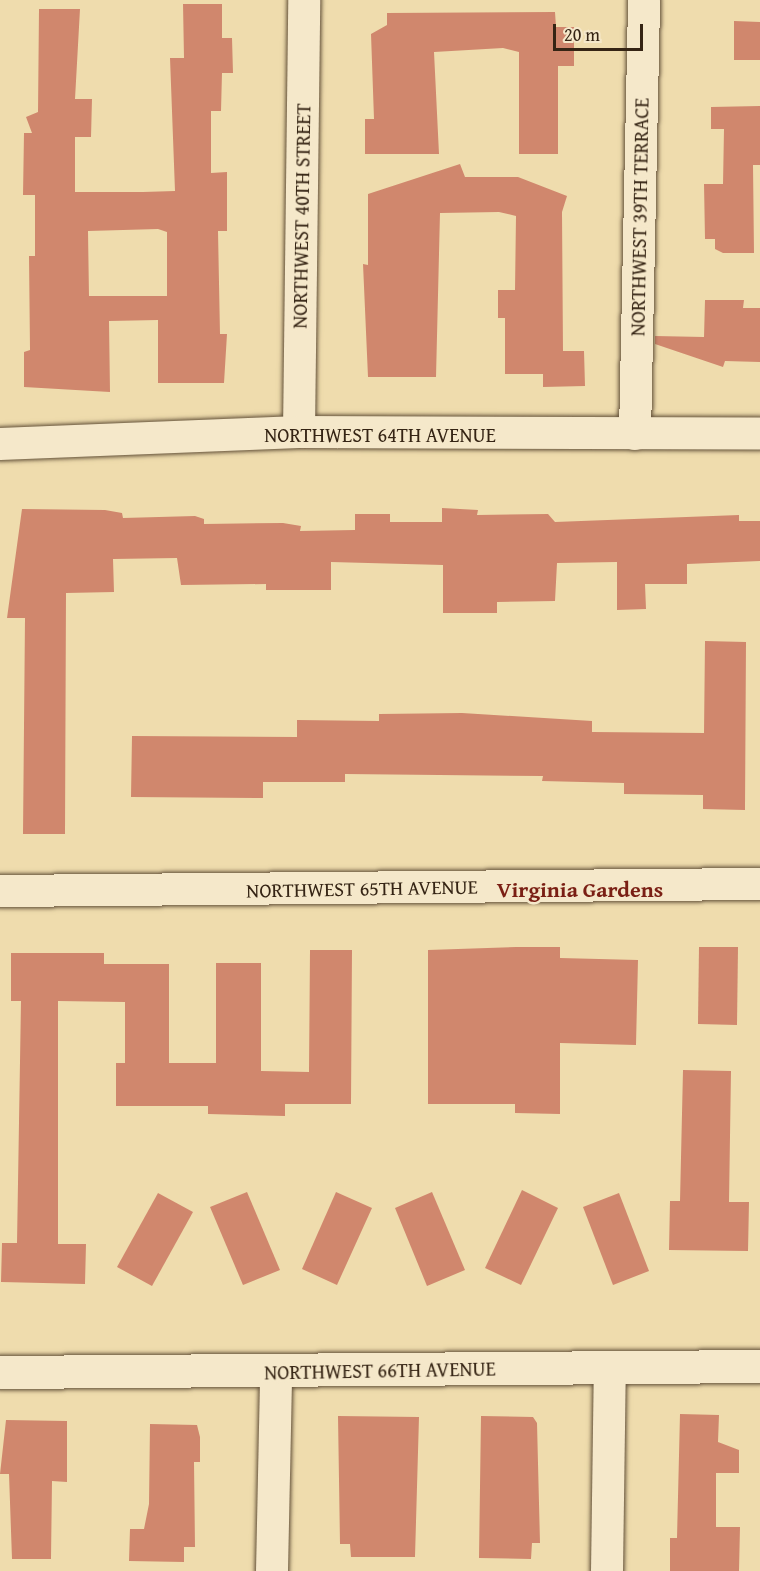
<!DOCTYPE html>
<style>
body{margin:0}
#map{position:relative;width:760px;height:1571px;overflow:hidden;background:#efdcad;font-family:"Gentium Book Plus",serif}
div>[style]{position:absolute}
.building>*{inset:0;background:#d0876d}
.roads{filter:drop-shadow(0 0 2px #64523a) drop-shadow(0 0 2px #64523a)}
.minor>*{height:32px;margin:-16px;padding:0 16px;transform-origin:16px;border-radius:16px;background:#f5e8ca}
.tertiary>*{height:33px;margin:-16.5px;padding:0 16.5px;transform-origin:16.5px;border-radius:16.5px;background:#f5e8ca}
span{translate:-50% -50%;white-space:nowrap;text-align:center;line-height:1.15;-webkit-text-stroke:5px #f5e8ca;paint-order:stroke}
.street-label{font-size:20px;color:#352414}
.quarter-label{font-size:22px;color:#7a1f14;font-weight:700}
.scale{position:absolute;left:553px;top:24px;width:90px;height:27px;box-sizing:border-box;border:3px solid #352414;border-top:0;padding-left:8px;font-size:18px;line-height:21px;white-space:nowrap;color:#352414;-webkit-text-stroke:4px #f5e8ca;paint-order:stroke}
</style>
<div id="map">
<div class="building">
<div style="clip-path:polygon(evenodd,183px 4px,222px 4px,222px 38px,232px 38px,233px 73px,222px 73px,221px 111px,211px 111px,211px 173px,227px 172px,227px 231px,218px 231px,220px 334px,227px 334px,224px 383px,158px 383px,158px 320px,109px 321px,110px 392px,24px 387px,24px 352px,30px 350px,29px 256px,35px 256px,35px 195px,23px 195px,24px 133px,32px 133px,26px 117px,38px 112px,39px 9px,80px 9px,75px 99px,92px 99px,91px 137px,75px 137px,75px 192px,143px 192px,175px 191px,170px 58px,184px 58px,183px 4px,158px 229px,167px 232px,167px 296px,89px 296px,88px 231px,158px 229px)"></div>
<div style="clip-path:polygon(555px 12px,556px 27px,574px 27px,574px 66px,558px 66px,558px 154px,519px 154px,519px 52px,503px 48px,434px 52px,439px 154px,365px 154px,365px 119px,374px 119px,371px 34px,387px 25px,387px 13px)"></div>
<div style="clip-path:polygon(734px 21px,760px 22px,760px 60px,734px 60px)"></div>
<div style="clip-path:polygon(760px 106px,760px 165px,753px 165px,754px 253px,723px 253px,715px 249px,715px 239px,705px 239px,704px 184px,723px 184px,724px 129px,711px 129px,711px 107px)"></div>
<div style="clip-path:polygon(460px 164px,465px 177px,518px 177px,567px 196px,562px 212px,563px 351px,584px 351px,585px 386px,543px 387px,543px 374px,505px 374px,505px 318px,498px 318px,498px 290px,515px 290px,516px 216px,499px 212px,440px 213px,436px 377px,368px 377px,363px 264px,368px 265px,368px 194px)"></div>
<div style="clip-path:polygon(705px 300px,744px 300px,743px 308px,760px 308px,760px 362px,725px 361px,723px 367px,655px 344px,655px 336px,704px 337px)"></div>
<div style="clip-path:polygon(442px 508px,478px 510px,477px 515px,548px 514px,555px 522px,739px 515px,739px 521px,760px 521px,760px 561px,687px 564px,687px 584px,645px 584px,646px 609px,617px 610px,617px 562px,557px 563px,555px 601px,497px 602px,497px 613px,443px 613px,443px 565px,331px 562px,331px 590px,266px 590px,266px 584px,181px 585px,177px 558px,113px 559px,114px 592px,66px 593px,65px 834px,23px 834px,25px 618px,7px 618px,22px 509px,105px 510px,122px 513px,123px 518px,195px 516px,204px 519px,204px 524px,283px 523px,301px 526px,300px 531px,355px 530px,355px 514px,390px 514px,390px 522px,442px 522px)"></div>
<div style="clip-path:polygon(705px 641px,746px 642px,745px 810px,703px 809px,703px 795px,624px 794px,624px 783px,542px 781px,543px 776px,345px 774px,345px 782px,263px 782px,263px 798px,131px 797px,132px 736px,297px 737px,297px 720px,379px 721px,379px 714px,462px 713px,592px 721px,592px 732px,704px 733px)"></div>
<div style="clip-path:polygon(516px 947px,560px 947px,560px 958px,638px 960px,636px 1045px,560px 1043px,560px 1114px,515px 1113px,515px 1104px,428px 1104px,428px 950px)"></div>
<div style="clip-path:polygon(699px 947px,738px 947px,737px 1025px,698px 1024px)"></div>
<div style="clip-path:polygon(310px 950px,352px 950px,351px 1104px,285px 1104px,285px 1116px,208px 1114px,208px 1106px,116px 1106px,116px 1063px,125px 1063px,125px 1002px,58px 1001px,58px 1244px,86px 1244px,85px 1284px,1px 1282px,2px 1243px,17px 1243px,21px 1001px,11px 1001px,11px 953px,104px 953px,104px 964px,169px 964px,169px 1063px,216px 1063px,216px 963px,261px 963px,261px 1071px,309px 1072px)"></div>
<div style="clip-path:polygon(683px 1070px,731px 1071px,729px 1202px,749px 1202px,748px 1251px,669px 1250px,670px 1201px,680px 1201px)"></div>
<div style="clip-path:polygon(522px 1190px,558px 1208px,521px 1285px,485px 1268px)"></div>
<div style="clip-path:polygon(247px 1192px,280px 1270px,243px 1285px,210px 1207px)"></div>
<div style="clip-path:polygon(336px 1192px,372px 1208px,337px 1285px,302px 1269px)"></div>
<div style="clip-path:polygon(432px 1192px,465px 1270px,427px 1286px,395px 1208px)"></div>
<div style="clip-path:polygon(158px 1193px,193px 1212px,152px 1286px,117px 1267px)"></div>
<div style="clip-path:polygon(619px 1193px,649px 1271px,613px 1285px,583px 1207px)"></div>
<div style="clip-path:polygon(680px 1414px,719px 1415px,718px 1442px,739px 1450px,739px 1473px,716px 1473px,716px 1527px,740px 1527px,739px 1571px,670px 1571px,670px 1538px,677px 1538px)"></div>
<div style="clip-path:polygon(338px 1416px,419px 1417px,415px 1557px,351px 1557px,350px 1544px,340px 1544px)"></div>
<div style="clip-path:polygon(481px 1416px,533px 1417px,537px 1423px,540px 1543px,532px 1543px,531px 1559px,479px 1558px)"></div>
<div style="clip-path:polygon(6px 1420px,67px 1421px,67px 1482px,52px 1481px,51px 1559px,12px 1559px,9px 1474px,0 1474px)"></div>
<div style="clip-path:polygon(150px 1424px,197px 1425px,200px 1437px,200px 1462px,194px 1462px,195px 1547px,184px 1547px,184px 1562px,129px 1561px,130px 1529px,144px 1529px,149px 1504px)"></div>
</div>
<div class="roads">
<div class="minor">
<div style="left:299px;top:432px;width:432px;rotate:-89.3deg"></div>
<div style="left:635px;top:434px;width:434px;rotate:-88.8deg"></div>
<div style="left:0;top:444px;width:299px;rotate:-2.3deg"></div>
<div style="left:299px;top:432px;width:461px;rotate:0.2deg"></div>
<div style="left:0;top:891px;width:760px;rotate:-0.53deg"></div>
<div style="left:272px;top:1571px;width:199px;rotate:-88.8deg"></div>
<div style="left:607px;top:1571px;width:203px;rotate:-89.2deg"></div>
</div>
<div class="tertiary">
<div style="left:0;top:1372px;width:760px;rotate:-0.45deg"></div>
</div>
</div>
<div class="street-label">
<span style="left:301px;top:216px;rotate:-89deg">NORTHWEST 40TH STREET</span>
<span style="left:639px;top:217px;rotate:-89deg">NORTHWEST 39TH TERRACE</span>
<span style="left:380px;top:434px">NORTHWEST 64TH AVENUE</span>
<span style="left:362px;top:888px;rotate:-1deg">NORTHWEST 65TH AVENUE</span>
<span style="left:380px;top:1370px;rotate:-1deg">NORTHWEST 66TH AVENUE</span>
</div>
<div class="quarter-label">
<span style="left:580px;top:890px">Virginia Gardens</span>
</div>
<div class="scale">20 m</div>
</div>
